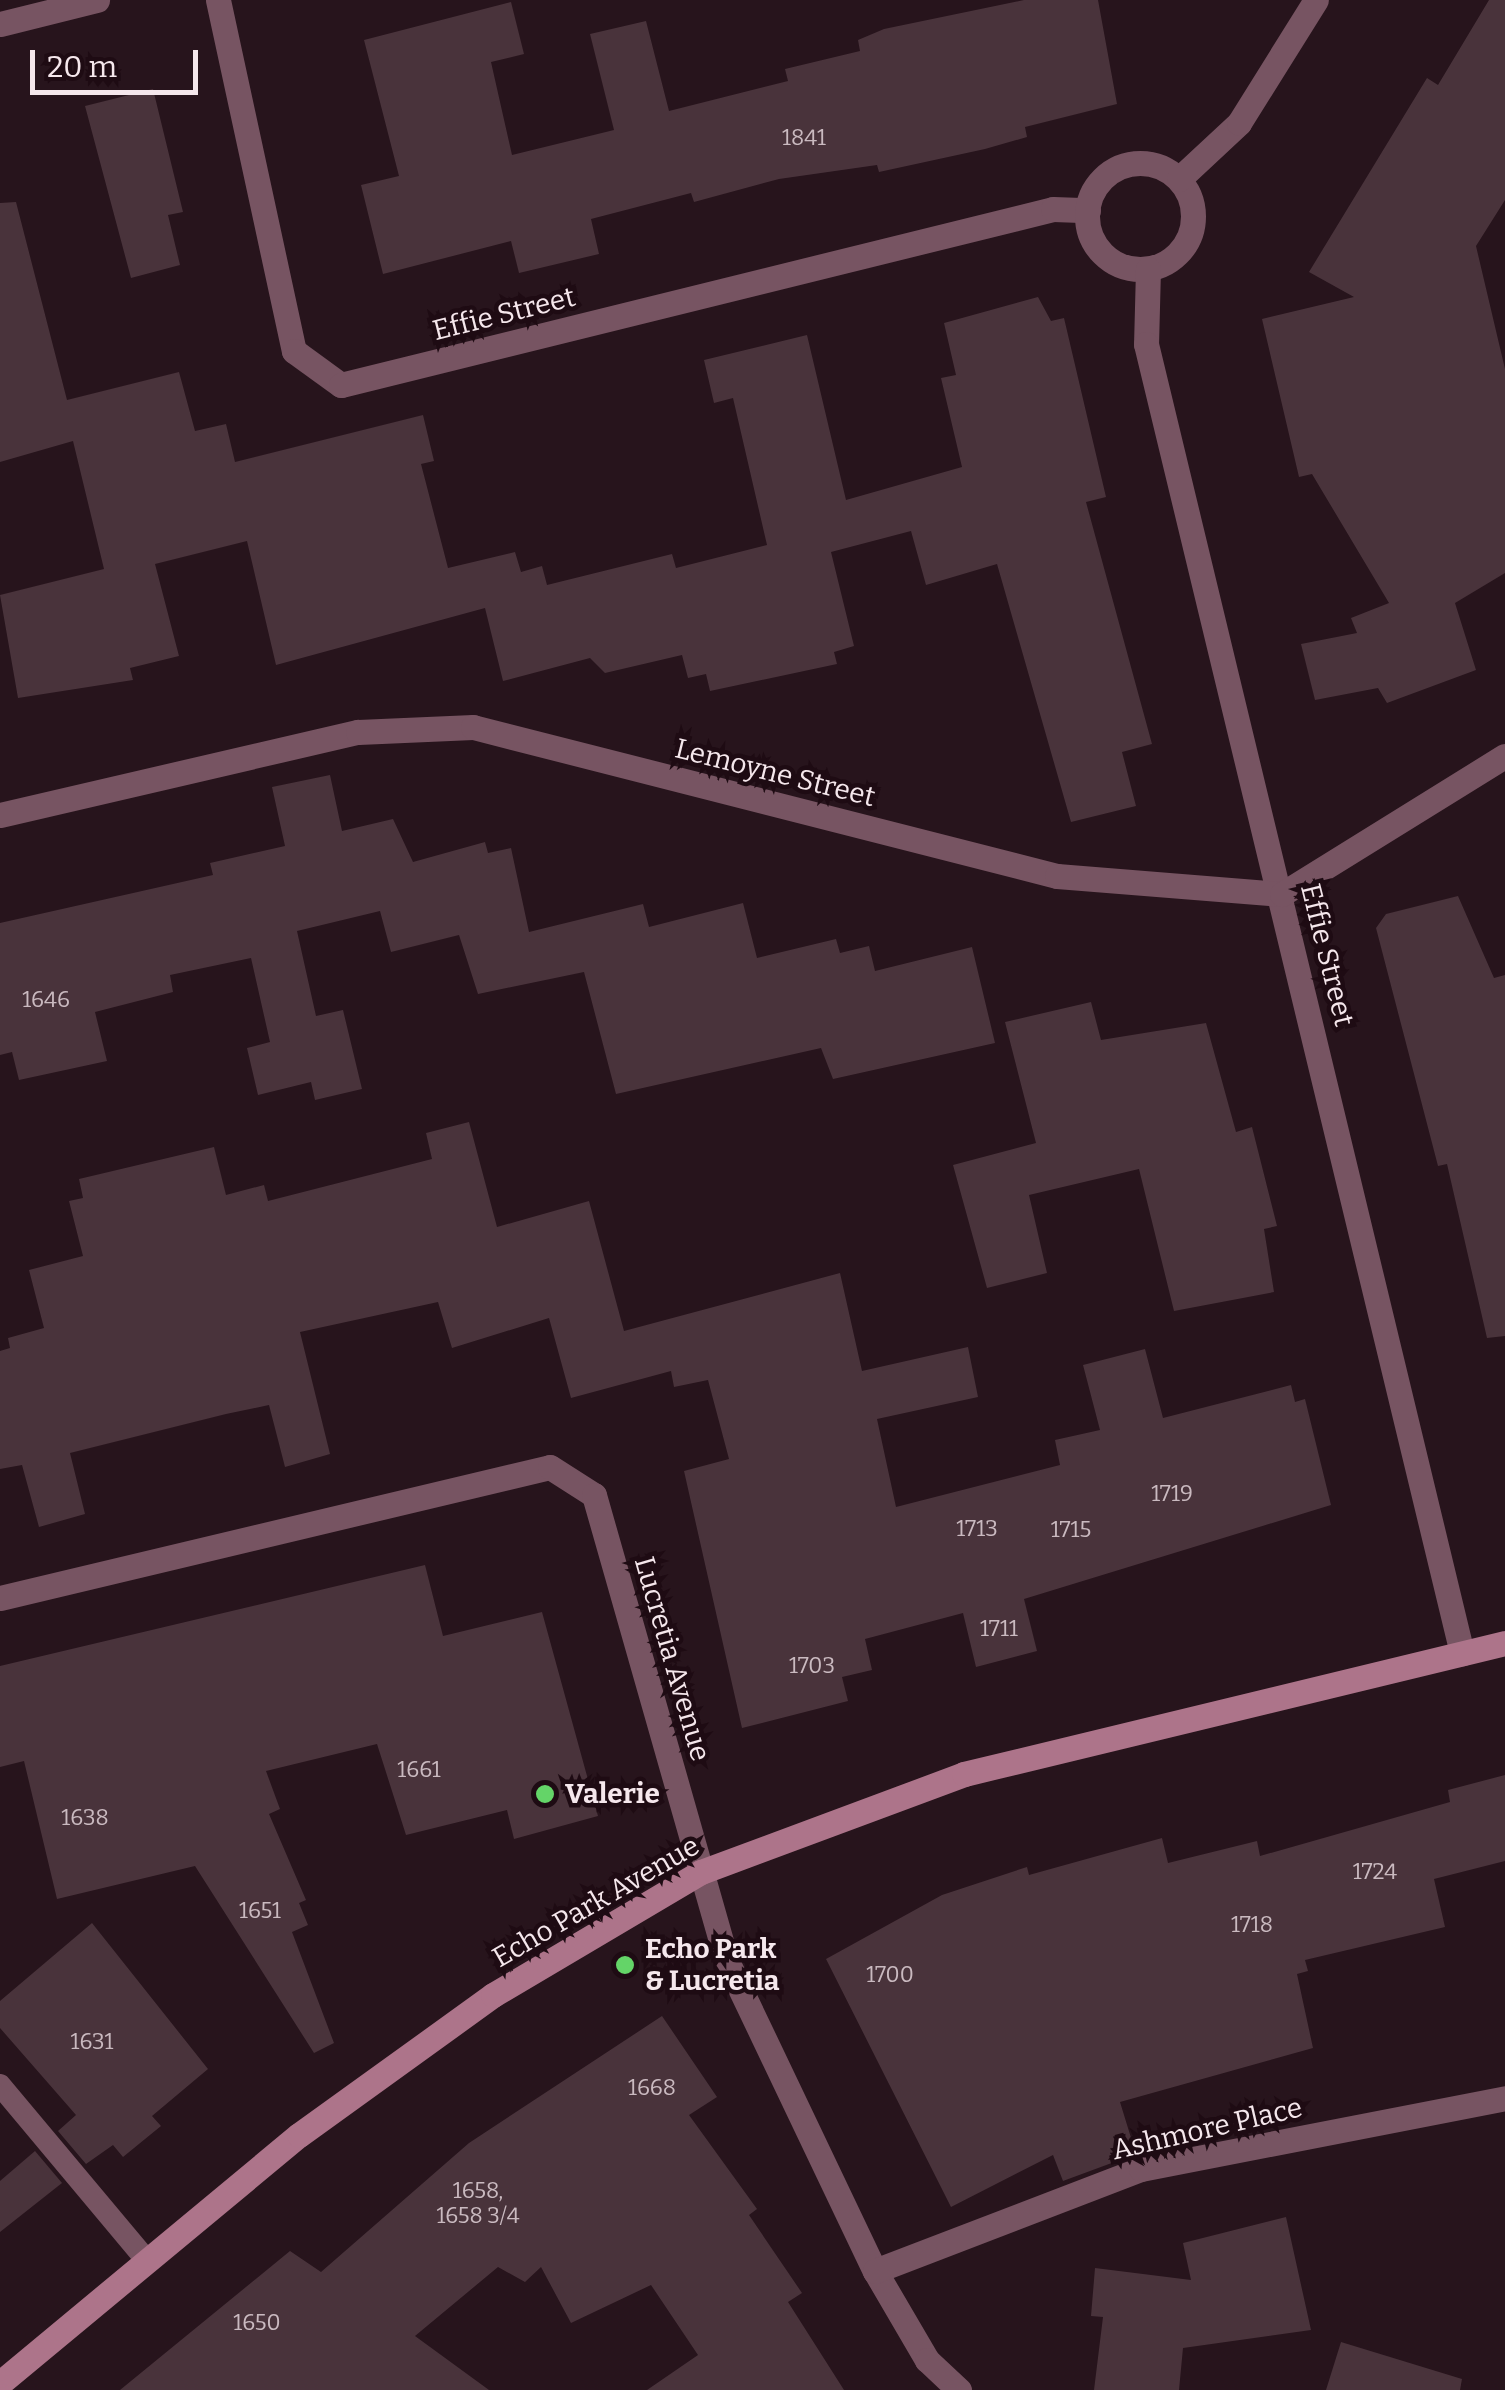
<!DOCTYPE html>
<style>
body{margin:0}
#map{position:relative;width:1505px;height:2390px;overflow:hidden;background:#27141c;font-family:Bitter,serif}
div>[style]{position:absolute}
.building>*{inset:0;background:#49333b}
.lane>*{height:22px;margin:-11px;padding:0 11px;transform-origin:11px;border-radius:11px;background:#775462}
.street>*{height:25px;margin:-12.5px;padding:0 12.5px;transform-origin:12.5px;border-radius:12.5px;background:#775462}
.street>.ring{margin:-12.5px;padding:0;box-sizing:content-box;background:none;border:25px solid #775462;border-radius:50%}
.secondary>*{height:25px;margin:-12.5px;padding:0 12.5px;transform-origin:12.5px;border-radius:12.5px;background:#ad748a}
.dots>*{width:28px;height:28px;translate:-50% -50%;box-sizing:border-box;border:5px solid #1e0b13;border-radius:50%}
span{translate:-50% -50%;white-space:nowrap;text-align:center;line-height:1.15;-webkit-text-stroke:9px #1e0b13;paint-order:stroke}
.number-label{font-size:22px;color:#cabac0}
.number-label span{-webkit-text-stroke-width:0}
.street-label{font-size:28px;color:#f5e7ec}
.poi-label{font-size:28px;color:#f5e7ec;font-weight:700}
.left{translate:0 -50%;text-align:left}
.scale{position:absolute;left:30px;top:50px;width:168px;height:45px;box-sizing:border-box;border:5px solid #f5e7ec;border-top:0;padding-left:12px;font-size:30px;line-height:35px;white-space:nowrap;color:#f5e7ec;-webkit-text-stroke:8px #1e0b13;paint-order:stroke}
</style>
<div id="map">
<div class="building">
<div style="clip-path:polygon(1024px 0,1098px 0,1117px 104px,1025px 127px,1027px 137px,985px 149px,879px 172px,877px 165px,779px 179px,694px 202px,691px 193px,591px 219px,599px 254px,519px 273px,511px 241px,383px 274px,361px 185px,399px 176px,364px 40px,511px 2px,524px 54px,491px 62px,512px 155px,614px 130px,590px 34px,646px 21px,669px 111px,788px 81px,785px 69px,860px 51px,858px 40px,884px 29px)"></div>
<div style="clip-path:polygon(1489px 0,1505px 0,1505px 200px,1476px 246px,1505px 369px,1505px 573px,1455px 603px,1476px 670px,1387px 703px,1378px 688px,1315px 700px,1301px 644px,1357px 633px,1351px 618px,1389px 603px,1312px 474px,1299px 477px,1262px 319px,1354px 297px,1309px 272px,1427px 78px,1438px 85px)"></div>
<div style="clip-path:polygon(153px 89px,183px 212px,168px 215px,180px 265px,131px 278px,85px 106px)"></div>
<div style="clip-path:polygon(16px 202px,67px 400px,179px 372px,195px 431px,226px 424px,235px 462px,423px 415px,434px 461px,421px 464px,448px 568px,515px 552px,521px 572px,542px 566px,547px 585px,672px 554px,676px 568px,767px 545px,733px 398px,714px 403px,704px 360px,807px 335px,846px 500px,962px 467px,941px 378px,956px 375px,944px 323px,1038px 297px,1051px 321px,1064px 318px,1106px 497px,1086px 502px,1152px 744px,1122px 752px,1136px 806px,1071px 822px,997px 564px,926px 585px,911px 531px,831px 552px,854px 646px,834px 652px,837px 664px,710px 691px,706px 674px,688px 678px,682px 655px,605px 673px,590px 658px,503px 681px,485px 608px,276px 665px,247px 541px,155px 564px,179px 656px,130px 668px,133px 680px,18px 698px,0 595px,104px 569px,73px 441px,0 462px,0 203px)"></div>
<div style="clip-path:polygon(330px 775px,342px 831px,393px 819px,413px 862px,485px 842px,488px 853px,511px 848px,529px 932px,643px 904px,649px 927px,743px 903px,757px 958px,836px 939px,840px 953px,869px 946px,875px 971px,972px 947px,995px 1043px,833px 1079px,821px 1048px,616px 1094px,584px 972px,478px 994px,459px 935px,391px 952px,380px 911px,297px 931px,316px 1016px,343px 1010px,362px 1089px,315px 1100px,311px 1082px,258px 1095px,247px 1048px,270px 1042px,251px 958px,170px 975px,173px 992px,95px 1012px,107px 1061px,19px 1080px,12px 1052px,0 1055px,0 923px,213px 875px,210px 863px,285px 846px,272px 787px)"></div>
<div style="clip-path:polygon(1458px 896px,1494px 978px,1505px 975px,1505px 1336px,1487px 1338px,1447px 1164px,1438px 1166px,1376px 928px,1386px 914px)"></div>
<div style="clip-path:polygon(1091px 1002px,1101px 1040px,1206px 1023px,1236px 1132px,1252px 1127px,1277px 1226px,1264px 1229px,1274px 1292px,1174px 1311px,1139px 1169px,1029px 1195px,1047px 1273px,987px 1288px,953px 1165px,1036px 1143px,1005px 1022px)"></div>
<div style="clip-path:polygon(469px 1122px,497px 1227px,589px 1201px,624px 1331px,840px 1273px,862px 1371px,968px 1347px,978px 1397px,877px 1419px,896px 1507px,1060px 1465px,1055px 1440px,1100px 1430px,1083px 1365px,1145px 1349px,1163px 1418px,1291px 1385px,1295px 1402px,1305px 1399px,1331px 1505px,1024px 1599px,1037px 1651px,976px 1667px,963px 1613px,865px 1639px,872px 1670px,842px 1677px,848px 1701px,742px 1728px,684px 1471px,729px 1459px,708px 1380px,674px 1387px,671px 1371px,571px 1398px,549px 1318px,452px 1348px,438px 1302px,300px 1332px,330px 1454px,285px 1467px,269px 1405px,226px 1414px,70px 1453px,85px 1514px,39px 1527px,22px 1465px,0 1469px,0 1351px,10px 1348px,8px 1338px,44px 1328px,29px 1270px,83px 1256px,69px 1201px,83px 1198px,79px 1179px,214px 1147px,226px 1195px,264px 1185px,268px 1201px,432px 1159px,426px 1133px)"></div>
<div style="clip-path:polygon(425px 1565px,443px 1636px,542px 1612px,598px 1816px,514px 1839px,507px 1810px,406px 1835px,377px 1744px,266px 1771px,280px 1809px,269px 1814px,306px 1900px,299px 1903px,308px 1925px,292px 1932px,334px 2043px,314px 2053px,195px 1866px,57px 1899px,24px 1761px,0 1767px,0 1666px)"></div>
<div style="clip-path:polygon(1505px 1775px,1505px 1861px,1434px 1879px,1445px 1927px,1305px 1960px,1308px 1971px,1297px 1974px,1313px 2048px,1120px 2102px,1136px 2154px,1063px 2181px,1053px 2155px,951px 2207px,826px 1959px,942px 1895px,1027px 1867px,1029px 1875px,1162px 1838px,1168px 1863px,1257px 1841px,1260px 1856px,1450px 1802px,1448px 1790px)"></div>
<div style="clip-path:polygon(92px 1923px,208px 2069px,152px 2116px,161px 2126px,123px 2157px,113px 2145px,86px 2164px,58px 2131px,76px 2115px,0 2028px,0 2001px)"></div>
<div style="clip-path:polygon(662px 2016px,717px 2097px,689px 2115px,757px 2209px,749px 2215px,802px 2293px,788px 2302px,844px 2390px,647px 2390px,698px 2355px,651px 2285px,571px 2323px,541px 2267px,525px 2282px,498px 2267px,415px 2336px,489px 2390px,120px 2390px,290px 2251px,321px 2272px,469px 2143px)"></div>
<div style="clip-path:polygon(35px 2151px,62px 2183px,0 2232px,0 2181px)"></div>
<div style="clip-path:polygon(1286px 2217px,1311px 2330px,1183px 2348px,1179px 2390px,1094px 2390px,1103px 2317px,1091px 2316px,1095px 2268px,1191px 2280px,1183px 2243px)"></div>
<div style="clip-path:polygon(1341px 2342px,1462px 2379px,1460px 2390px,1326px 2390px)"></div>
</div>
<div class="lane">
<div style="left:0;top:2085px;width:229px;rotate:50.1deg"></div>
</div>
<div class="street">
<div style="left:218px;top:0;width:359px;rotate:77.8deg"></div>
<div style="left:294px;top:351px;width:58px;rotate:35.9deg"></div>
<div style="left:341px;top:385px;width:733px;rotate:-13.88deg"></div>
<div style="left:1053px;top:209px;width:35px;rotate:2deg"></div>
<div style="left:0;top:24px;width:100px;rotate:-13.9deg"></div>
<div class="ring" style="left:1087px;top:163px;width:81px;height:81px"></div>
<div style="left:1179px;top:179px;width:82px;rotate:-43deg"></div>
<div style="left:1239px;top:123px;width:145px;rotate:-58deg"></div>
<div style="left:1148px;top:269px;width:75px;rotate:91.5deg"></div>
<div style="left:1146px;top:344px;width:1347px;rotate:76.43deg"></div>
<div style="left:0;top:815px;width:367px;rotate:-13.1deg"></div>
<div style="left:358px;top:732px;width:115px;rotate:-2.5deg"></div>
<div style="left:473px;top:727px;width:603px;rotate:14.31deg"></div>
<div style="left:1057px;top:876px;width:226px;rotate:4.6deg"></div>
<div style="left:1282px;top:894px;width:262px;rotate:-31.8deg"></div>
<div style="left:0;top:1598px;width:565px;rotate:-13.4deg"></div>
<div style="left:550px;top:1467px;width:52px;rotate:32.5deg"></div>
<div style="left:594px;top:1495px;width:482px;rotate:74.1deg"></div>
<div style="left:726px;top:1959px;width:346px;rotate:64.5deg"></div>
<div style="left:875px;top:2271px;width:103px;rotate:59.7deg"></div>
<div style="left:927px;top:2360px;width:44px;rotate:43.2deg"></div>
<div style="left:875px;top:2271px;width:285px;rotate:-21deg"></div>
<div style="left:1141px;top:2169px;width:371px;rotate:-11deg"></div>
</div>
<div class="secondary">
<div style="left:0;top:2383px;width:388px;rotate:-39.7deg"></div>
<div style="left:299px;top:2135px;width:239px;rotate:-35.8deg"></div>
<div style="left:493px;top:1995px;width:242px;rotate:-30.6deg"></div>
<div style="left:701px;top:1872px;width:281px;rotate:-20.4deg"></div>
<div style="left:964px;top:1774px;width:557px;rotate:-13.61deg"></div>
</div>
<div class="dots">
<div style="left:545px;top:1794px;background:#64d468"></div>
<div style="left:625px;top:1965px;background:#64d468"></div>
</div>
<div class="number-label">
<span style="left:804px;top:138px">1841</span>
<span style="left:46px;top:1000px">1646</span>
<span style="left:1172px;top:1494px">1719</span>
<span style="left:977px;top:1529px">1713</span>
<span style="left:1071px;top:1530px">1715</span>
<span style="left:999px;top:1629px">1711</span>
<span style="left:812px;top:1666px">1703</span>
<span style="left:419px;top:1770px">1661</span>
<span style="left:85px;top:1818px">1638</span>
<span style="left:1375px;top:1872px">1724</span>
<span style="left:260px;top:1911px">1651</span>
<span style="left:1252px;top:1925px">1718</span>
<span style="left:890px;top:1975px">1700</span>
<span style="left:92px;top:2042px">1631</span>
<span style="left:652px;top:2088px">1668</span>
<span style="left:478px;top:2203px">1658,<br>1658 3/4</span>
<span style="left:257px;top:2323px">1650</span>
</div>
<div class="street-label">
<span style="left:504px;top:314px;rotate:-14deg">Effie Street</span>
<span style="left:775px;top:773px;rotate:14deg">Lemoyne Street</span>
<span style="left:1327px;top:955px;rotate:76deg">Effie Street</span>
<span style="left:672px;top:1659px;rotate:74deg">Lucretia Avenue</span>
<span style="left:596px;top:1902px;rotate:-30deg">Echo Park Avenue</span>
<span style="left:1207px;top:2129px;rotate:-13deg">Ashmore Place</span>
</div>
<div class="poi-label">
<span class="left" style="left:565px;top:1794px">Valerie</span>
<span class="left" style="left:645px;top:1965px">Echo Park<br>&amp; Lucretia</span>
</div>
<div class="scale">20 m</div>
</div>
